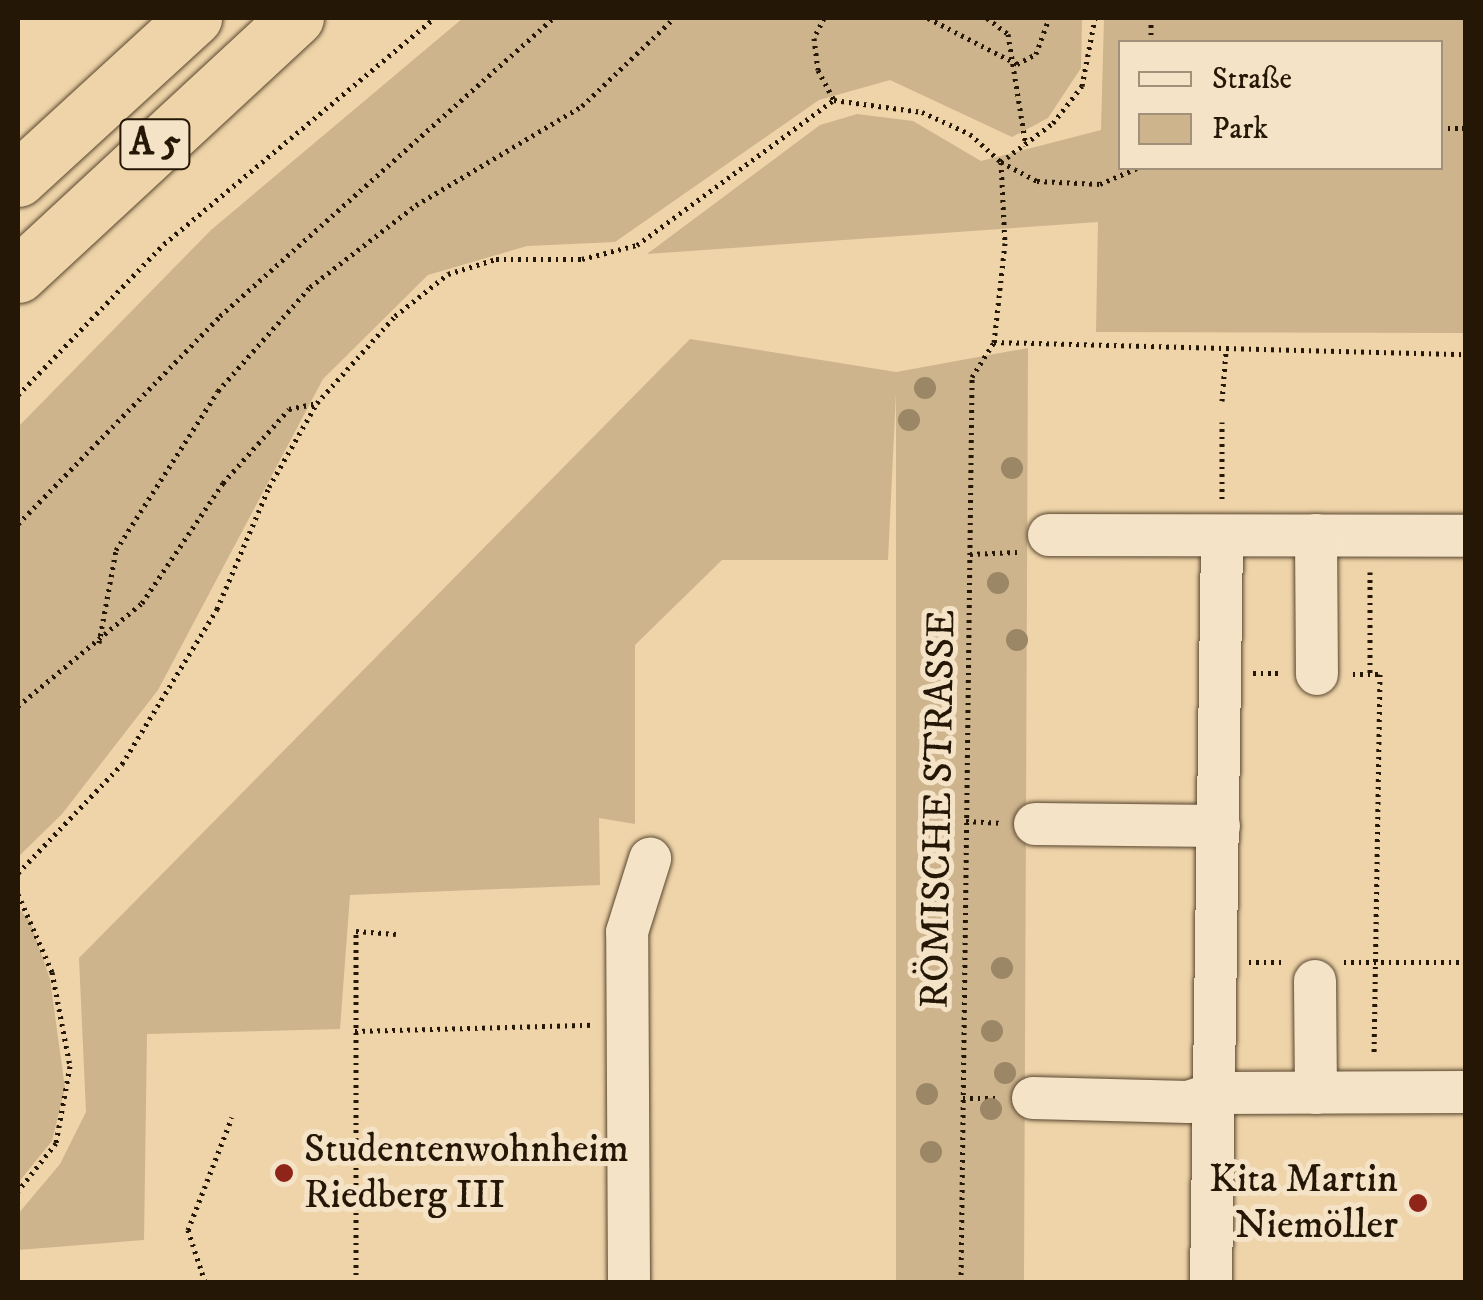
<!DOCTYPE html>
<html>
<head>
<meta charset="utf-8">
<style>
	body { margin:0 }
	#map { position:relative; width:1483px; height:1300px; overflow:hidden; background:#efd4a9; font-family:"IM FELL DW Pica",serif }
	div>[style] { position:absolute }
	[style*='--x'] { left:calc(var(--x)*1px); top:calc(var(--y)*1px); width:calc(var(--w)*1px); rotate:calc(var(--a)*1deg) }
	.green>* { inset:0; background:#cdb48d }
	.path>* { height:5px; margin-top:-2.5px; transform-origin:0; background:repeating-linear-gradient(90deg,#251706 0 2.5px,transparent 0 7.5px) }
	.roads { filter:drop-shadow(0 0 2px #58462f) drop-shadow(0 0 2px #58462f) }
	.minor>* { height:42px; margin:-21px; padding:0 21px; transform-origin:21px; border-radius:21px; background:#f5e3c7 }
	.highway>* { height:55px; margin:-27.5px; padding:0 27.5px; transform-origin:27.5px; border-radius:27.5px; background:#efd4a9 }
	.trees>* { width:22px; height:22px; margin:-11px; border-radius:50%; background:#9b8665 }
	.dots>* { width:28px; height:28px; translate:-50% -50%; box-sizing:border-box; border:5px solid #f5e3c7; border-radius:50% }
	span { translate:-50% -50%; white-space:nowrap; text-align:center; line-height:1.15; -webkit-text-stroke:10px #f5e3c7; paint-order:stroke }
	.shield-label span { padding:2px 8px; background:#f5e3c7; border:2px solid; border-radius:8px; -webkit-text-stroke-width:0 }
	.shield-label { font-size:38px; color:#251706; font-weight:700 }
	.street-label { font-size:40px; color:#251706 }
	.poi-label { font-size:40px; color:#251706 }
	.left { translate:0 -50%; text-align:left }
	.right { translate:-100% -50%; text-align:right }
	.frame { position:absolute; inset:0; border:20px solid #251706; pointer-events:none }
	.legend { position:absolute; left:1118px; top:40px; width:325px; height:130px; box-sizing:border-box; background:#f5e3c7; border:2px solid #a2917a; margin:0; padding:12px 18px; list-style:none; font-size:30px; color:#251706 }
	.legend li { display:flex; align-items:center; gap:20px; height:50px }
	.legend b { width:50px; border:2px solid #a2917a }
</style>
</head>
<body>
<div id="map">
	<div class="green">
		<i style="clip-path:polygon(463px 18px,1082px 18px,1081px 68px,1048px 118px,1012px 137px,890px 80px,819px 100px,615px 242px,527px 246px,428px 275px,323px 379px,158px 690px,62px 814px,18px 857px,18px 427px,211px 230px)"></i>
		<i style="clip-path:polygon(evenodd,1104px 18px,1465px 18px,1465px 333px,1096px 332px,1098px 222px,647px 254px,820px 125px,857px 114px,913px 121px,981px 161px,1101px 130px,1104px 18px,1440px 42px,1440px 168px,1120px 168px,1120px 42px,1440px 42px)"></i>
		<i style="clip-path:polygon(690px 339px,896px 372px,1028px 348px,1024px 1282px,896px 1282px,896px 393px,888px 560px,722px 560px,635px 645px,635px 824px,599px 818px,600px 885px,350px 895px,340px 1029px,147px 1034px,144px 1240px,18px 1250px,18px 1214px,60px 1164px,86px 1112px,79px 958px)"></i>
		<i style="clip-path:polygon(18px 908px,30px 921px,50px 979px,65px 1088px,52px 1141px,18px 1183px)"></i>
	</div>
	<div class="path">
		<i style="--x:824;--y:18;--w:22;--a:117"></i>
		<i style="--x:814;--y:38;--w:32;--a:83"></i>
		<i style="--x:818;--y:70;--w:34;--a:62"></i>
		<i style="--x:928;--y:18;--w:100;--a:27.3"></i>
		<i style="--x:1017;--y:64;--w:21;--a:-28"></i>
		<i style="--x:1036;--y:54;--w:38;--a:-70"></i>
		<i style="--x:987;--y:18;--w:26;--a:37"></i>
		<i style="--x:1008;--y:34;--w:113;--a:80.9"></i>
		<i style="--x:1151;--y:42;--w:24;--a:-90"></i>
		<i style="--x:1440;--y:128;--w:26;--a:0"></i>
		<i style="--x:1001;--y:162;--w:81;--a:87.2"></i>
		<i style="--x:1005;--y:243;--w:100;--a:96.3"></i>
		<i style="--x:994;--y:342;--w:472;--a:1.5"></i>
		<i style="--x:1001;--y:162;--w:41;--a:27.8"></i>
		<i style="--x:1037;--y:181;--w:63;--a:2.7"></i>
		<i style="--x:1100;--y:184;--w:40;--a:-23.4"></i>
		<i style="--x:18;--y:395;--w:210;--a:-46"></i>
		<i style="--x:164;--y:244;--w:352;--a:-39.9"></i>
		<i style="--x:1222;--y:401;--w:50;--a:-85.4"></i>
		<i style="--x:1222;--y:499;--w:77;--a:-90"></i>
		<i style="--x:18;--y:524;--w:290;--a:-45.8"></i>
		<i style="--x:220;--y:316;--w:447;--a:-41.8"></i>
		<i style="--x:970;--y:554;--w:47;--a:-2.4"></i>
		<i style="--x:1370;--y:572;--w:102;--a:90"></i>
		<i style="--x:99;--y:643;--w:95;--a:-79.6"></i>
		<i style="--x:116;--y:550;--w:189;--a:-57.3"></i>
		<i style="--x:218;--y:391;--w:139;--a:-48.5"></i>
		<i style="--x:310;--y:287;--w:134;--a:-37.7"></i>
		<i style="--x:416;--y:205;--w:193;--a:-30.8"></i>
		<i style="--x:582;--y:106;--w:127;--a:-43.7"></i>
		<i style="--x:1253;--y:673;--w:29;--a:0"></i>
		<i style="--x:1353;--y:674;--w:27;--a:0"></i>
		<i style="--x:1380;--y:674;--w:382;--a:90.9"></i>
		<i style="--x:18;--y:706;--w:161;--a:-39.7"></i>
		<i style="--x:142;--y:603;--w:145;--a:-56"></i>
		<i style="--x:223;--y:483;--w:99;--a:-48.3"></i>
		<i style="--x:289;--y:409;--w:29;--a:-12"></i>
		<i style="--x:966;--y:821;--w:37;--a:3"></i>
		<i style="--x:18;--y:873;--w:151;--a:-46.3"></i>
		<i style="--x:122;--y:764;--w:182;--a:-58.5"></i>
		<i style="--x:217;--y:609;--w:133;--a:-66.9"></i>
		<i style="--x:269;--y:487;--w:97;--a:-60.3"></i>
		<i style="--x:317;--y:403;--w:117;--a:-48.1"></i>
		<i style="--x:395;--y:316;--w:68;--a:-38.4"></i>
		<i style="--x:448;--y:274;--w:50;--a:-17.4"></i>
		<i style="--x:496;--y:259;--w:86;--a:0"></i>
		<i style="--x:582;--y:259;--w:57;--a:-14.3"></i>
		<i style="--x:637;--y:245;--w:245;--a:-36.4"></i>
		<i style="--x:834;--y:100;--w:89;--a:7.8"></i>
		<i style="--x:922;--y:112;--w:53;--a:24.6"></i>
		<i style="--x:970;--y:134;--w:42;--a:42.1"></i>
		<i style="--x:1001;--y:162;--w:65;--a:-36.9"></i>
		<i style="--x:1053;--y:123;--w:47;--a:-51.9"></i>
		<i style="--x:1082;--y:86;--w:69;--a:-79.2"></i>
		<i style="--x:18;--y:894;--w:85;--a:66.4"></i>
		<i style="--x:52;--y:972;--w:96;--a:79.2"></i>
		<i style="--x:70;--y:1066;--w:78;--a:100.3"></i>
		<i style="--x:56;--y:1143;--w:61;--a:128.4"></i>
		<i style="--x:1249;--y:962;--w:34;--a:0"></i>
		<i style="--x:1344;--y:962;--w:122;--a:0"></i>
		<i style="--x:355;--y:1031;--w:237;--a:-1.5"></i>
		<i style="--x:963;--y:1098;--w:37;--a:0"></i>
		<i style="--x:205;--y:1282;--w:55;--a:-108.1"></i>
		<i style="--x:188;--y:1230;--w:121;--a:-68.7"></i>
		<i style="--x:356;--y:1282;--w:351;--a:-90"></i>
		<i style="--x:356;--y:931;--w:40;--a:4.3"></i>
		<i style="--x:961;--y:1282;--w:905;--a:-89.3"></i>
		<i style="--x:972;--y:377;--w:41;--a:-57.8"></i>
	</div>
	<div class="roads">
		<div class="minor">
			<i style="--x:1049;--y:535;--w:417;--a:0.1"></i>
			<i style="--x:1316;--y:535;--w:139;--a:89.6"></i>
			<i style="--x:1035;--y:824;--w:184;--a:0.6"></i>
			<i style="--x:1315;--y:981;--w:112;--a:89.5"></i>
			<i style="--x:1033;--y:1098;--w:155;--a:1.5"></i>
			<i style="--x:1188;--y:1102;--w:28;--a:-18"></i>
			<i style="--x:1215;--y:1093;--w:251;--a:-0.2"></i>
			<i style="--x:629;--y:1282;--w:350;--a:-90.3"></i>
			<i style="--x:627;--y:932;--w:77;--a:-72.5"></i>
			<i style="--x:1211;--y:1282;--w:745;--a:-89.15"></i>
		</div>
		<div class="highway">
			<i style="--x:18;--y:179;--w:239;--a:-42.5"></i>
			<i style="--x:18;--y:275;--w:379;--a:-42.8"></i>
		</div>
	</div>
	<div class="trees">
		<i style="left:925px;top:388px"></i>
		<i style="left:909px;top:420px"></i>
		<i style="left:1012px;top:468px"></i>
		<i style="left:998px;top:583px"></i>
		<i style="left:1017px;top:640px"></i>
		<i style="left:1002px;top:968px"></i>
		<i style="left:992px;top:1031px"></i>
		<i style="left:1005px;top:1073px"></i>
		<i style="left:927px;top:1094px"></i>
		<i style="left:991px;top:1109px"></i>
		<i style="left:931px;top:1152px"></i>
	</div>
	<div class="dots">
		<i style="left:284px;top:1173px;background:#8f2418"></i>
		<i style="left:1418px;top:1203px;background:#8f2418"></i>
	</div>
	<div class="shield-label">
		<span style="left:155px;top:144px">A 5</span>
	</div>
	<div class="street-label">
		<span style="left:939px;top:809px;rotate:-89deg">RÖMISCHE STRASSE</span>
	</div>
	<div class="poi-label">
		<span class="left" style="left:304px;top:1173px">Studentenwohnheim<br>Riedberg III</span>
		<span class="right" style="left:1398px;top:1203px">Kita Martin<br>Niemöller</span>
	</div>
	<div class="frame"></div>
	<ul class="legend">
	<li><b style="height:12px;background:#f5e3c7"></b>Straße</li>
	<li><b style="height:28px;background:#cdb48d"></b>Park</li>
	</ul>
</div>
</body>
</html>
